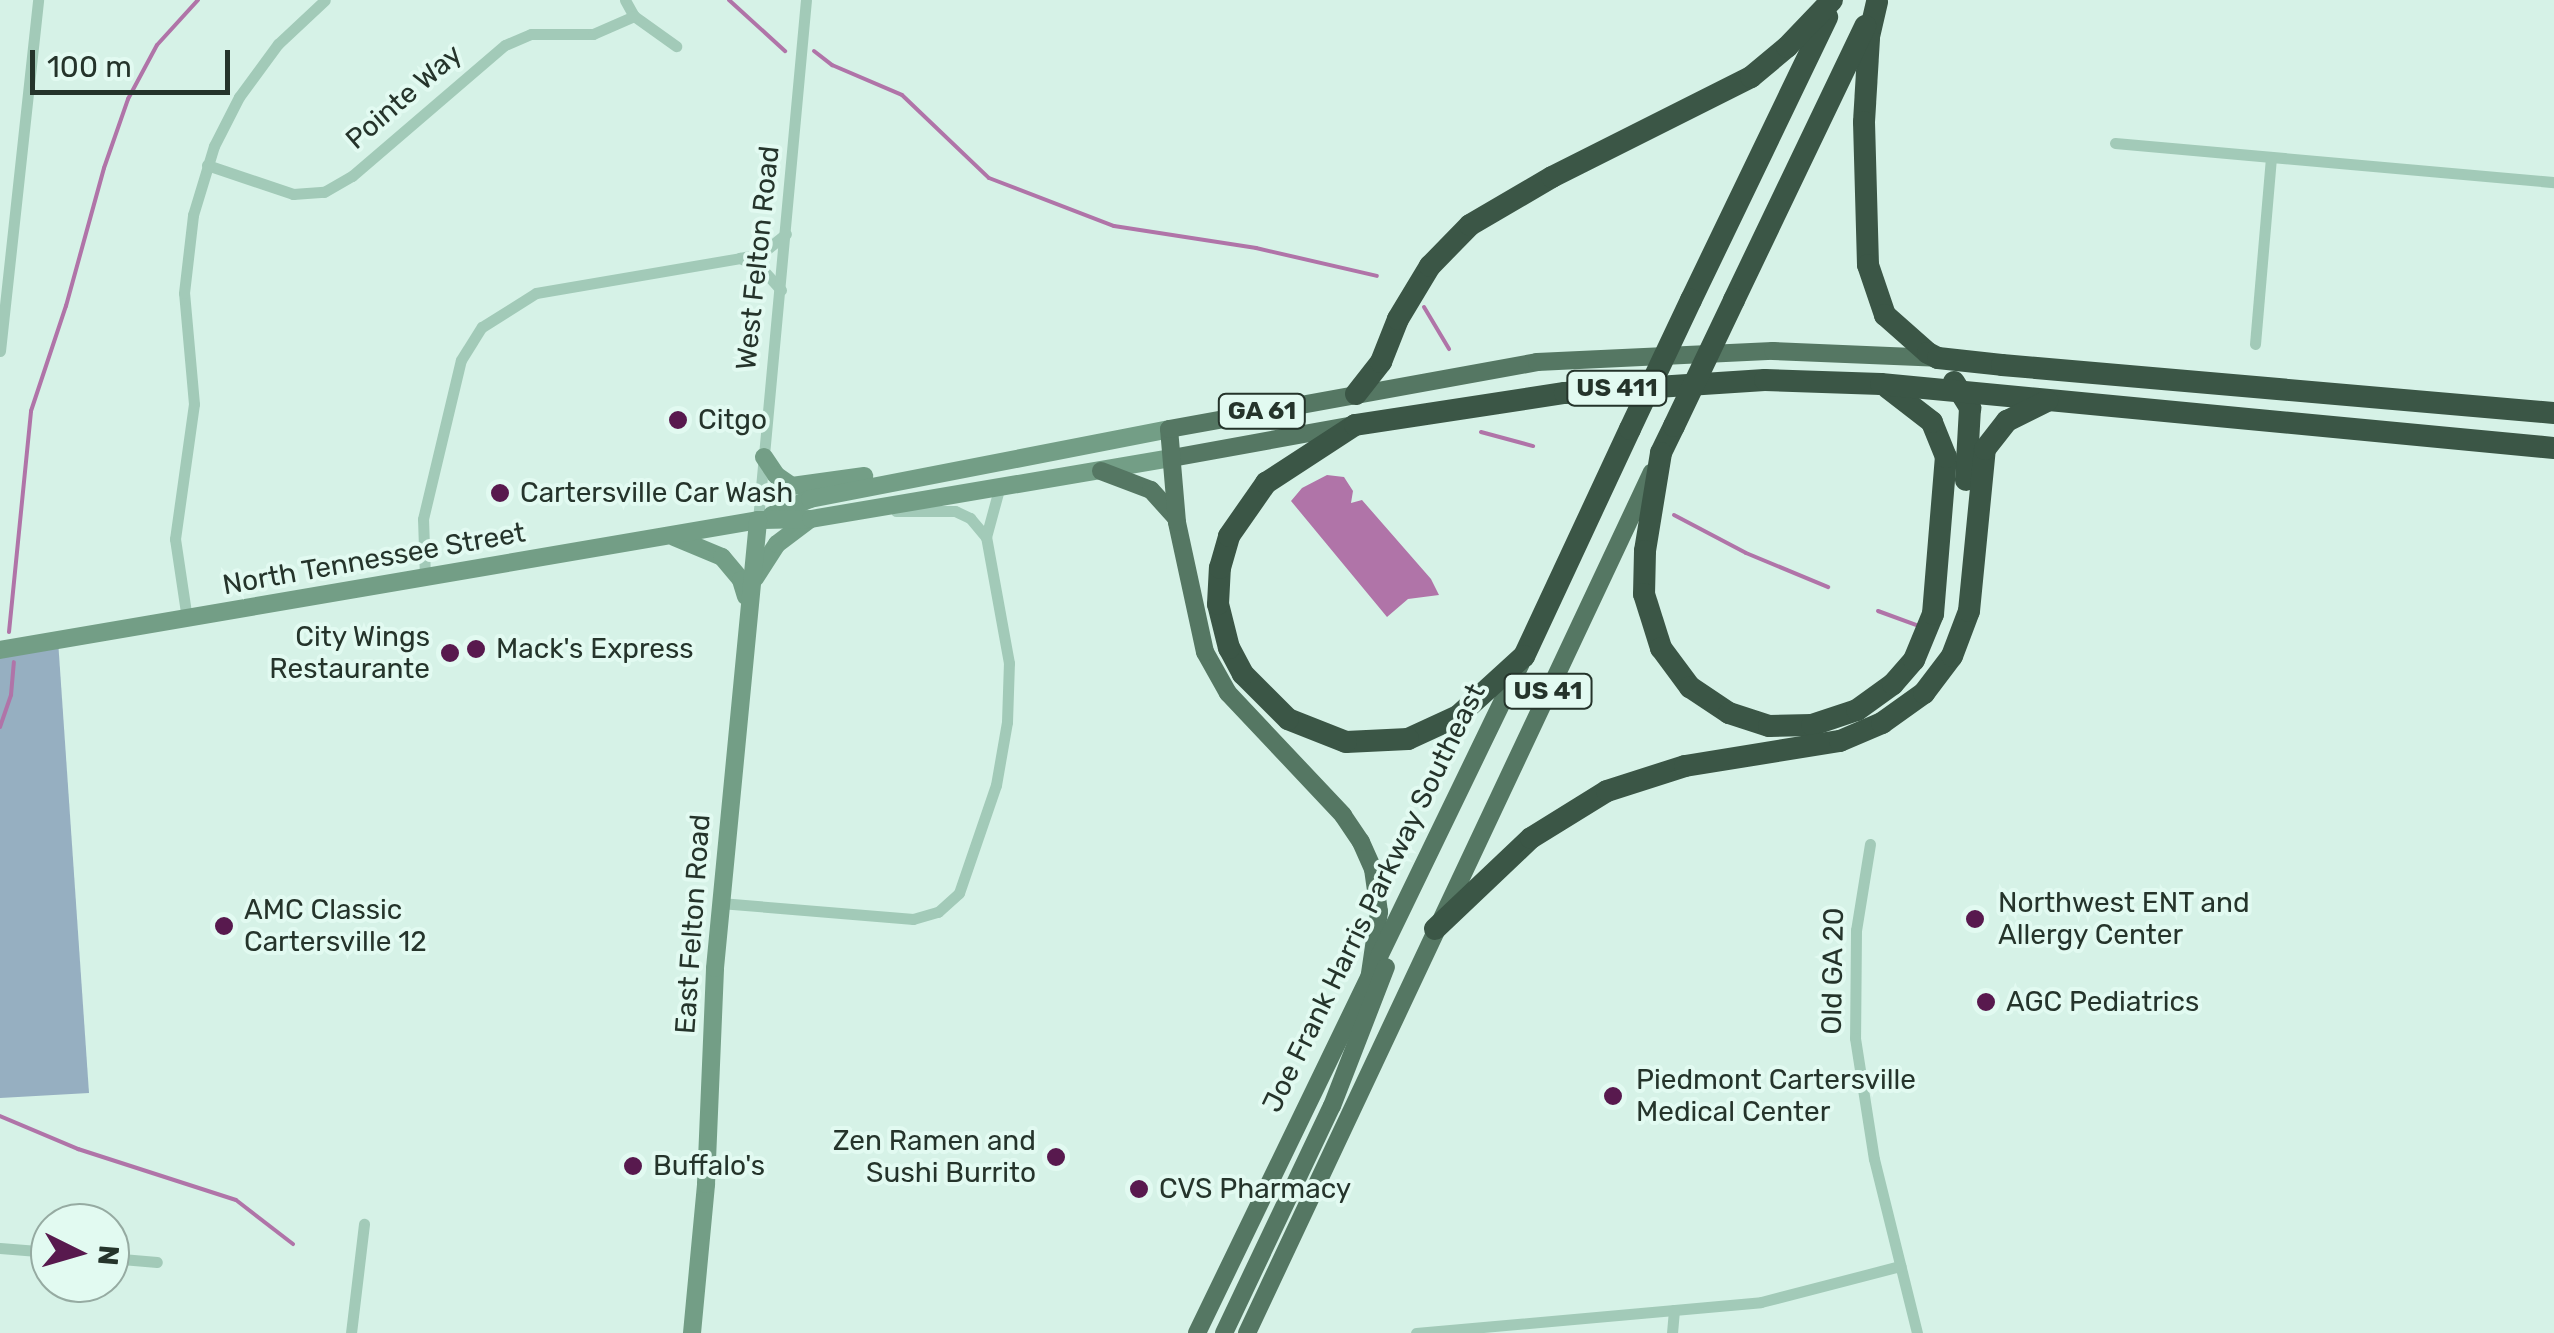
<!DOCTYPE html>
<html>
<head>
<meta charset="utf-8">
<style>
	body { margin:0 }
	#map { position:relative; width:2554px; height:1333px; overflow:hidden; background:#d6f2e7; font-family:Rubik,sans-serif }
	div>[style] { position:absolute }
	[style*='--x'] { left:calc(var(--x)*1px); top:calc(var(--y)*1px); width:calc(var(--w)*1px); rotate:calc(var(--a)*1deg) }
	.green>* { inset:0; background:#96afc1 }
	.water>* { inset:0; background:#b074a8 }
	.stream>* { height:4px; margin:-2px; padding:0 2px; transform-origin:2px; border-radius:2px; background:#b074a8 }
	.street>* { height:11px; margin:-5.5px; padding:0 5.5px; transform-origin:5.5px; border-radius:5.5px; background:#a2cab8 }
	.secondary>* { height:18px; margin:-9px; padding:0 9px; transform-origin:9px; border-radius:9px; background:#739e86 }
	.primary>* { height:18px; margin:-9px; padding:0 9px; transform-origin:9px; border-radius:9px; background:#557763 }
	.highway>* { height:22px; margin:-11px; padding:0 11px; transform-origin:11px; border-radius:11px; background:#3b5646 }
	.highway-bridge>* { height:22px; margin:-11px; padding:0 11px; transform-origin:11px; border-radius:11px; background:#3b5646 }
	.dots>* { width:28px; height:28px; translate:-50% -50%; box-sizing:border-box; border:5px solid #e2faf1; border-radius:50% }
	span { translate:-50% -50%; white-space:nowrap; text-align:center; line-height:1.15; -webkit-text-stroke:8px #e2faf1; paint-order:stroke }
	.shield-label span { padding:2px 8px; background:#e2faf1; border:2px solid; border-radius:8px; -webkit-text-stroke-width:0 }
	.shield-label { font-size:25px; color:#25342b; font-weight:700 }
	.street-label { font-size:28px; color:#25342b }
	.poi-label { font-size:28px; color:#25342b }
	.left { translate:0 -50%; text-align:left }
	.right { translate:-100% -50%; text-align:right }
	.north { position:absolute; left:30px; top:1203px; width:100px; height:100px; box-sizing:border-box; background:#e2faf1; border:2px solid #96aba2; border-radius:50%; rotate:95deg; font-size:28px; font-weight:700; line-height:40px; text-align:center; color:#25342b }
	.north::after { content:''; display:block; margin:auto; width:35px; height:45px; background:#58194e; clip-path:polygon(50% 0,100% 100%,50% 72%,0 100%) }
	.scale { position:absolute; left:30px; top:50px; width:200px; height:45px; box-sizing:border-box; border:5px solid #25342b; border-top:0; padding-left:12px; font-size:30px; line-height:35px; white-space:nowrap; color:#25342b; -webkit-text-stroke:8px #e2faf1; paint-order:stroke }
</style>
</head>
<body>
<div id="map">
	<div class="green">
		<i style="clip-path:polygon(58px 640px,89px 1093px,0 1098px,0 658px)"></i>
	</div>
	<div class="water">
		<i style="clip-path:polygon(1327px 475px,1344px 477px,1353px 491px,1351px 503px,1362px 500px,1431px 579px,1439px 595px,1408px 599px,1387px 617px,1291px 501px,1302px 488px)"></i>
	</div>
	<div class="stream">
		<i style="--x:729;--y:0;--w:76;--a:42.3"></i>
		<i style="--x:814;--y:51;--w:23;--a:38"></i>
		<i style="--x:832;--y:65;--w:76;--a:23.2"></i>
		<i style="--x:902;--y:95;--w:120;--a:43.7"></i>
		<i style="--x:989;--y:178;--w:134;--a:21"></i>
		<i style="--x:1114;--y:226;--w:144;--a:8.8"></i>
		<i style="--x:1256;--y:248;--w:124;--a:13"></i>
		<i style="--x:1424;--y:307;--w:49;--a:59.2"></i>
		<i style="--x:1481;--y:432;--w:54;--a:15.1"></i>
		<i style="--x:1674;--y:515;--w:81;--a:27.8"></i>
		<i style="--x:1746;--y:553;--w:89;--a:22.5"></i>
		<i style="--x:1878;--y:611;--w:44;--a:20.1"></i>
		<i style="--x:9;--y:632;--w:222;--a:-84.3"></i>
		<i style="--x:31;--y:411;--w:111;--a:-71.6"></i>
		<i style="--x:66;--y:306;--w:143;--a:-74.6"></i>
		<i style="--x:104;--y:168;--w:73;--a:-70.8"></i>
		<i style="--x:128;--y:99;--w:61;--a:-61.8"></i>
		<i style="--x:157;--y:45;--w:61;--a:-47.7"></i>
		<i style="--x:0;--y:727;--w:34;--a:-71"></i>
		<i style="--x:11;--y:695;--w:33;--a:-85"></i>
		<i style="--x:0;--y:1116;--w:85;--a:22.9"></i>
		<i style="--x:78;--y:1149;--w:166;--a:17.9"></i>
		<i style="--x:236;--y:1200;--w:72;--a:37.7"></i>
	</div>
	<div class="street">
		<i style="--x:625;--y:0;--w:18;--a:61"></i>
		<i style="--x:634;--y:16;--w:52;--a:35.5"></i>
		<i style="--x:2115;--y:143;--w:441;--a:5.1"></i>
		<i style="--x:207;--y:165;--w:91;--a:18.6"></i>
		<i style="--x:293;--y:194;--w:31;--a:-4"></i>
		<i style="--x:324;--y:192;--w:32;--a:-30"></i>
		<i style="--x:352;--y:176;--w:201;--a:-40.6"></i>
		<i style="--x:505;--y:45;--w:28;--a:-23"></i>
		<i style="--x:531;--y:34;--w:62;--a:0"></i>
		<i style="--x:593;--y:34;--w:45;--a:-23.7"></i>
		<i style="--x:781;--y:290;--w:27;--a:-132"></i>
		<i style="--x:763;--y:270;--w:26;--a:-152"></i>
		<i style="--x:740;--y:258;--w:21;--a:-11"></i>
		<i style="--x:761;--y:254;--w:32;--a:-39"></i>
		<i style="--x:2255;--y:344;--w:187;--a:-85.1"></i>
		<i style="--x:0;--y:351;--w:353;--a:-83.8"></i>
		<i style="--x:896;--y:511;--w:59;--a:0"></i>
		<i style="--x:955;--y:511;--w:17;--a:25"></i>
		<i style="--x:970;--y:518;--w:25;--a:50"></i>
		<i style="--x:758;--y:520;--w:522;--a:-84.73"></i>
		<i style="--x:425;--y:578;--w:59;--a:-91.9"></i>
		<i style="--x:423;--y:519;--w:163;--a:-76.6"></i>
		<i style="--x:461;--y:360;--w:39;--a:-58"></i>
		<i style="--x:482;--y:327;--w:64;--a:-32.2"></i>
		<i style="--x:536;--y:293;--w:207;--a:-9.7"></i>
		<i style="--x:187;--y:619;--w:81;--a:-98.5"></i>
		<i style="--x:175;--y:539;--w:136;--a:-82"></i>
		<i style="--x:194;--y:404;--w:111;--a:-95.1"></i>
		<i style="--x:184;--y:293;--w:79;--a:-83.4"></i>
		<i style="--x:193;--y:215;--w:72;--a:-73.1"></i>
		<i style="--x:214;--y:146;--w:55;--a:-63"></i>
		<i style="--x:239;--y:97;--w:66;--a:-53.7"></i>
		<i style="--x:278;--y:44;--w:64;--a:-43.1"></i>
		<i style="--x:1870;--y:844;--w:87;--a:99.2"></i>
		<i style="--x:1856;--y:930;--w:108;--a:90.5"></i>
		<i style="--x:1855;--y:1038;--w:122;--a:81.1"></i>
		<i style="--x:1874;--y:1159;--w:179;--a:76.1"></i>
		<i style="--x:720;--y:903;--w:194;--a:4.7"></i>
		<i style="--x:913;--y:919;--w:26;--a:-16"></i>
		<i style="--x:938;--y:912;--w:28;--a:-42"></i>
		<i style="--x:959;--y:893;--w:114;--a:-71.1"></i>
		<i style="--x:996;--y:785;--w:64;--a:-80.1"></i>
		<i style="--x:1007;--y:722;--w:59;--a:-88.1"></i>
		<i style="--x:1009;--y:663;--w:128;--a:-100.3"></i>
		<i style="--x:986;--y:537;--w:50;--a:-74.8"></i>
		<i style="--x:0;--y:1248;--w:50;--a:4.6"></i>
		<i style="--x:110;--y:1258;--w:47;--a:4.9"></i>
		<i style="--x:351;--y:1333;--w:110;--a:-83.2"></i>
		<i style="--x:1416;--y:1333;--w:346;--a:-5.1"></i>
		<i style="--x:1761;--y:1302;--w:144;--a:-14.5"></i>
		<i style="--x:1672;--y:1333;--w:23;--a:-85"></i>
	</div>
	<div class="secondary">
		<i style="--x:764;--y:457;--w:22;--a:56"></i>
		<i style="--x:776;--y:475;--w:19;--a:35"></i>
		<i style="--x:792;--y:486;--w:73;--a:-7.9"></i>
		<i style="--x:772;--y:515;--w:41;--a:-22.8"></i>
		<i style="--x:810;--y:499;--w:366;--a:-11"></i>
		<i style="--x:674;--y:537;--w:52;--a:22.6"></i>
		<i style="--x:722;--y:557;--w:30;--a:50"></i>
		<i style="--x:741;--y:580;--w:17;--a:73"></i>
		<i style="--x:755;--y:578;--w:40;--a:-57.1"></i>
		<i style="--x:777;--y:544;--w:39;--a:-37"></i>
		<i style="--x:0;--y:650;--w:769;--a:-9.73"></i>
		<i style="--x:758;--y:520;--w:53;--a:-1.1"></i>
		<i style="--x:811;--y:519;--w:366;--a:-9.6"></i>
		<i style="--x:692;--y:1333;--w:150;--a:-84.6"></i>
		<i style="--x:706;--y:1184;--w:216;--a:-87.6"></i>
		<i style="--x:715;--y:968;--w:450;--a:-84.5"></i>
	</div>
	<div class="primary">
		<i style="--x:1172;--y:458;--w:179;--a:-10.3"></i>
		<i style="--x:1101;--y:471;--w:53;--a:20.8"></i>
		<i style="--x:1151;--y:490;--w:36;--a:48"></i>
		<i style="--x:1369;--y:980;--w:69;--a:-81.6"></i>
		<i style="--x:1379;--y:912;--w:43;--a:-97.9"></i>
		<i style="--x:1373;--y:869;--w:30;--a:-114"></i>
		<i style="--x:1361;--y:842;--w:32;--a:-124"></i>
		<i style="--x:1343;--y:815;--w:168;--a:-133.3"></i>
		<i style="--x:1228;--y:693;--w:47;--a:-119.3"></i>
		<i style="--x:1205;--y:652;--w:133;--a:-102.2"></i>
		<i style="--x:1177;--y:522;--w:93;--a:-94.9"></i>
		<i style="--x:1169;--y:429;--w:374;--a:-10.3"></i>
		<i style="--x:1537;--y:362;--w:236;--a:-2.7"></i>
		<i style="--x:1773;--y:351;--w:164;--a:2.4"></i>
		<i style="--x:1197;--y:1333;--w:744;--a:-64.19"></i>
		<i style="--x:1224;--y:1333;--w:251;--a:-64.6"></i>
		<i style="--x:1332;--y:1106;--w:149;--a:-68.8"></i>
		<i style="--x:1247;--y:1333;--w:951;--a:-64.81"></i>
	</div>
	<div class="highway">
		<i style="--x:1877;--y:2;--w:37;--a:103"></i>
		<i style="--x:1869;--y:38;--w:84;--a:93.4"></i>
		<i style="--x:1864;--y:122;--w:143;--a:88.4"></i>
		<i style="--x:1868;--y:265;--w:53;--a:71.2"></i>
		<i style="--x:1885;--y:315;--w:57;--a:41.5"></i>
		<i style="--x:1928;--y:353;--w:11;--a:27"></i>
		<i style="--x:1938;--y:358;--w:64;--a:6.2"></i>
		<i style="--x:2002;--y:365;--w:554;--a:4.97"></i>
		<i style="--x:1691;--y:300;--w:314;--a:-64.3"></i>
		<i style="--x:1734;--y:300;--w:304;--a:-64.4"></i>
		<i style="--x:1954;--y:382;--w:31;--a:58"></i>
		<i style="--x:1970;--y:408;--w:72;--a:93.2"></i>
		<i style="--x:1356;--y:394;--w:41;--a:-52"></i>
		<i style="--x:1381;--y:362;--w:46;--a:-68.4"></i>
		<i style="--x:1398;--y:319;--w:62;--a:-58.9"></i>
		<i style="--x:1430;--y:266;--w:57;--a:-45.7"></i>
		<i style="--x:1470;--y:225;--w:95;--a:-30.3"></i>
		<i style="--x:1552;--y:177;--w:223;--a:-26.7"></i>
		<i style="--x:1751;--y:77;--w:47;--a:-39.8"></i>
		<i style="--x:1787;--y:47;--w:65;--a:-46.2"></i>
		<i style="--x:1674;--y:426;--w:30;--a:116"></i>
		<i style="--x:1661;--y:453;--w:99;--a:99.3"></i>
		<i style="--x:1645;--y:551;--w:43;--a:91.3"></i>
		<i style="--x:1644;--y:594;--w:57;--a:72.5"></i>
		<i style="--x:1661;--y:648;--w:49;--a:53.4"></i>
		<i style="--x:1690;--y:687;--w:47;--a:33.7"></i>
		<i style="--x:1729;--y:713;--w:42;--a:18"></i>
		<i style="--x:1769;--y:726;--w:43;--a:-1.3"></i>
		<i style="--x:1812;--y:725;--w:47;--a:-18.4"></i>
		<i style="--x:1857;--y:710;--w:44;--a:-35.8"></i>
		<i style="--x:1893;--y:684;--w:32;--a:-49"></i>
		<i style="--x:1914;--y:660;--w:50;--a:-67.6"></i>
		<i style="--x:1933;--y:614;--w:158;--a:-85.3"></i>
		<i style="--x:1946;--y:457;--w:38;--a:-112"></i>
		<i style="--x:1932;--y:422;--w:56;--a:-142.3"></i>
		<i style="--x:1630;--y:429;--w:251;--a:115"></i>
		<i style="--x:1524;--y:656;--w:89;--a:137.7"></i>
		<i style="--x:1458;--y:716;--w:55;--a:155.3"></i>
		<i style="--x:1408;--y:739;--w:62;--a:177.2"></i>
		<i style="--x:1346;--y:742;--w:62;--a:-158.4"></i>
		<i style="--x:1288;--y:719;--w:64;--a:-135"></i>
		<i style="--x:1243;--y:674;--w:30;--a:-118"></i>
		<i style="--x:1229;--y:648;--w:45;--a:-104"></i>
		<i style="--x:1218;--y:604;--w:36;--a:-87"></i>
		<i style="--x:1220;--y:568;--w:33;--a:-74"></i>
		<i style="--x:1229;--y:536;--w:65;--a:-55.1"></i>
		<i style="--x:1266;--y:483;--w:106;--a:-33.1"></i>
		<i style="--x:1355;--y:425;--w:212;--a:-8.7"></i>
		<i style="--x:1565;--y:393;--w:200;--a:-3.7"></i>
		<i style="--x:1765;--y:380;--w:116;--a:2"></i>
		<i style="--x:1881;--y:384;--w:676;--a:5.43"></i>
		<i style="--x:1435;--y:929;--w:132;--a:-43.5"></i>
		<i style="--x:1531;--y:838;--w:89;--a:-31.7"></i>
		<i style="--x:1607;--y:791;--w:82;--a:-17.8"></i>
		<i style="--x:1685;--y:766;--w:157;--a:-9.2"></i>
		<i style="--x:1840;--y:741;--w:46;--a:-23.2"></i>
		<i style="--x:1882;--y:723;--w:52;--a:-35.5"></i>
		<i style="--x:1924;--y:693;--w:46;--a:-52.9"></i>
		<i style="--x:1952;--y:656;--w:48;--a:-69.3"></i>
		<i style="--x:1969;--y:611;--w:163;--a:-84.4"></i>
		<i style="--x:1985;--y:449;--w:36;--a:-52"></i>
		<i style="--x:2007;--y:421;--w:45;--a:-26.6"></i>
	</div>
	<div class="highway-bridge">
		<i style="--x:1674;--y:426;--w:140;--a:-64.5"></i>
		<i style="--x:1630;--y:429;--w:143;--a:-64.7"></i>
	</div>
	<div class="dots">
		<i style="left:678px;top:420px;background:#58194e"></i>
		<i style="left:500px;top:493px;background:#58194e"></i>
		<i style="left:476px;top:649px;background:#58194e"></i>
		<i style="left:450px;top:653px;background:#58194e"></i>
		<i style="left:1975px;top:919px;background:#58194e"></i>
		<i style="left:224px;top:926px;background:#58194e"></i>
		<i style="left:1986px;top:1002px;background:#58194e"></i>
		<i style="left:1613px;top:1096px;background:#58194e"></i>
		<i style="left:1056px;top:1157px;background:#58194e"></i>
		<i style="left:633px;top:1166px;background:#58194e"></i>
		<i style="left:1139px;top:1189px;background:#58194e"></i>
	</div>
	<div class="shield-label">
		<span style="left:1617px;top:388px">US 411</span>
		<span style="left:1262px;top:411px">GA 61</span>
		<span style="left:1548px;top:691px">US 41</span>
	</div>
	<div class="street-label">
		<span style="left:404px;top:97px;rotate:-41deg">Pointe Way</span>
		<span style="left:758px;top:258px;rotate:-84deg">West Felton Road</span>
		<span style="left:374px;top:559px;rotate:-10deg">North Tennessee Street</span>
		<span style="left:1374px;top:898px;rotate:-64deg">Joe Frank Harris Parkway Southeast</span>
		<span style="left:693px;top:924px;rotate:-86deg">East Felton Road</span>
		<span style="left:1833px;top:971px;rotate:-89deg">Old GA 20</span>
	</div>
	<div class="poi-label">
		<span class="left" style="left:698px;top:420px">Citgo</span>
		<span class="left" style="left:520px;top:493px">Cartersville Car Wash</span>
		<span class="right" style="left:430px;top:653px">City Wings<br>Restaurante</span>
		<span class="left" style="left:496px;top:649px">Mack's Express</span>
		<span class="left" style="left:1998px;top:919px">Northwest ENT and<br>Allergy Center</span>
		<span class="left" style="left:244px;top:926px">AMC Classic<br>Cartersville 12</span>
		<span class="left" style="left:2006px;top:1002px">AGC Pediatrics</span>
		<span class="left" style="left:1636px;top:1096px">Piedmont Cartersville<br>Medical Center</span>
		<span class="right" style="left:1036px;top:1157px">Zen Ramen and<br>Sushi Burrito</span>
		<span class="left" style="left:653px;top:1166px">Buffalo's</span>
		<span class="left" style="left:1159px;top:1189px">CVS Pharmacy</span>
	</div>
	<div class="north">N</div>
	<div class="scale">100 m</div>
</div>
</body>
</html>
